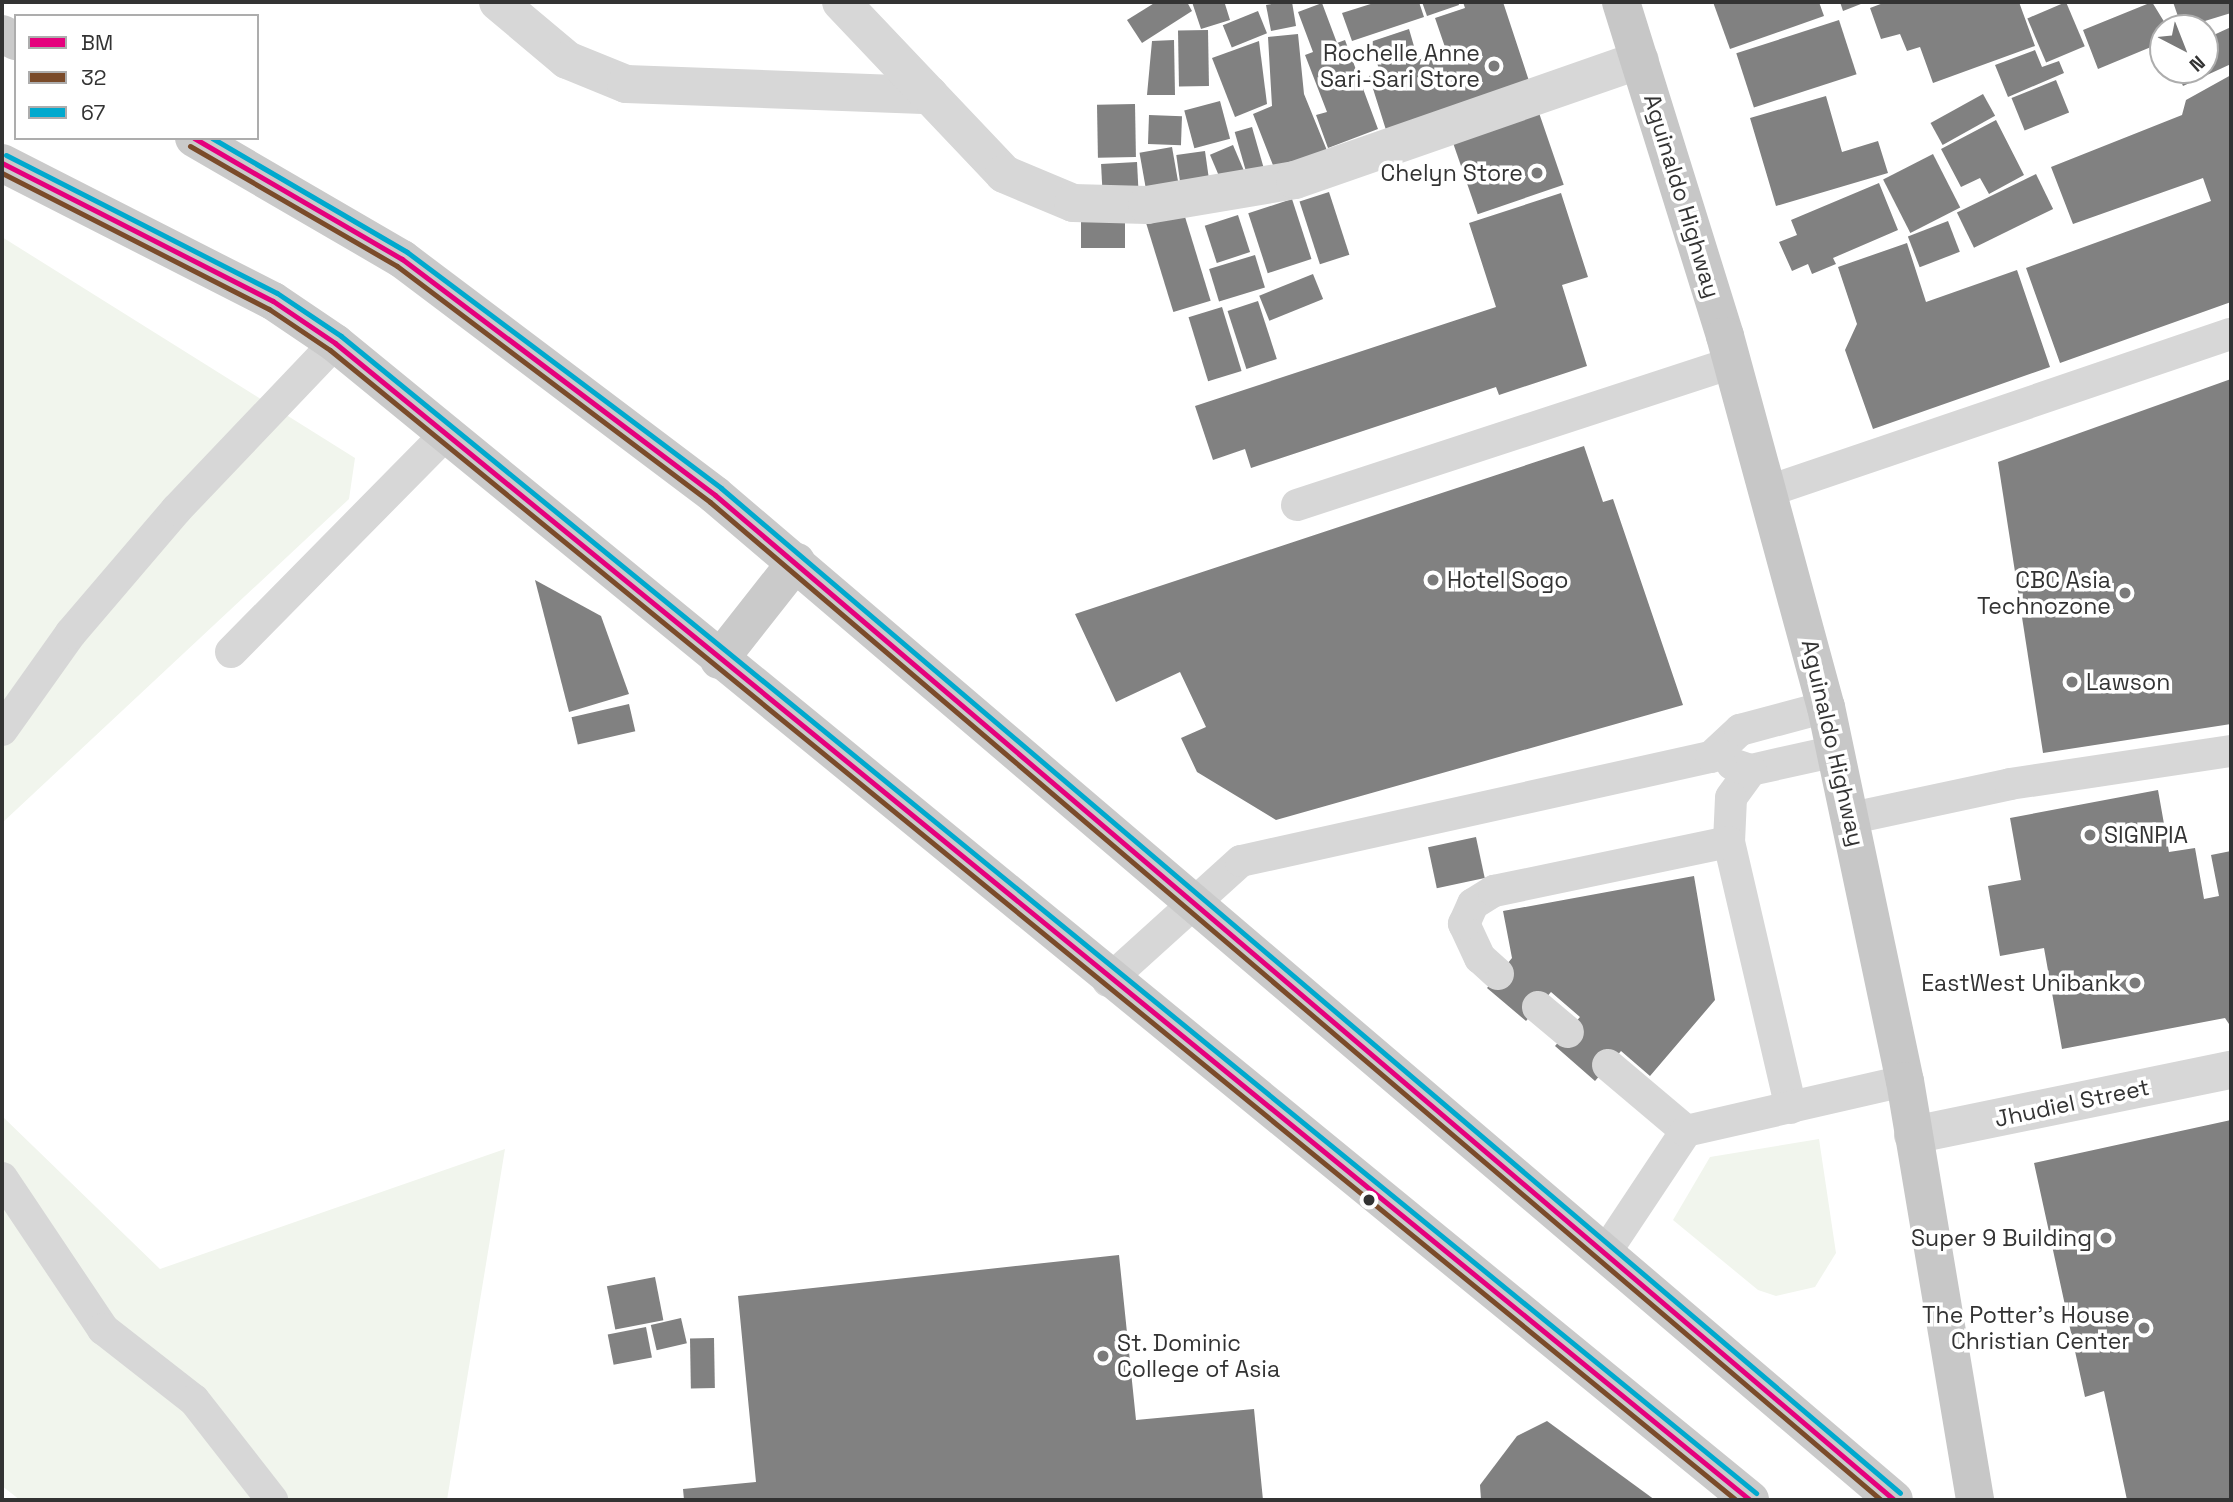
<!DOCTYPE html>
<html>
<head>
<meta charset="utf-8">
<style>
	body { margin:0 }
	#map { position:relative; width:2233px; height:1502px; overflow:hidden; background:#fff; font-family:"Space Grotesk",sans-serif }
	div>[style] { position:absolute }
	[style*='--x'] { left:calc(var(--x)*1px); top:calc(var(--y)*1px); width:calc(var(--w)*1px); rotate:calc(var(--a)*1deg) }
	.green>* { inset:0; background:#f1f5ed }
	.building>* { inset:0; background:#818181; transform-origin:0 0 }
	.service>* { height:32px; margin:-16px; padding:0 16px; transform-origin:16px; border-radius:16px; background:#d7d7d7 }
	.minor>* { height:38px; margin:-19px; padding:0 19px; transform-origin:19px; border-radius:19px; background:#d7d7d7 }
	.primary>* { height:38px; margin:-19px; padding:0 19px; transform-origin:19px; border-radius:19px; background:#cacaca }
	.trunk>* { height:38px; margin:-19px; padding:0 19px; transform-origin:19px; border-radius:19px; background:#c7c7c7 }
	.bus-1>* { height:5px; margin:-2.5px; padding:0 2.5px; transform-origin:2.5px; border-radius:2.5px; background:#e5007d }
	.bus-2>* { height:5px; margin:-2.5px; padding:0 2.5px; transform-origin:2.5px; border-radius:2.5px; background:#7a4b2a }
	.bus-3>* { height:5px; margin:-2.5px; padding:0 2.5px; transform-origin:2.5px; border-radius:2.5px; background:#00a9ce }
	.dots>* { width:19px; height:19px; translate:-50% -50%; box-sizing:border-box; border:4px solid #fff; border-radius:50% }
	span { translate:-50% -50%; white-space:nowrap; text-align:center; line-height:1.15; -webkit-text-stroke:7px #fff; paint-order:stroke }
	.poi-label { font-size:23px; color:#333 }
	.right { translate:-100% -50%; text-align:right }
	.left { translate:0 -50%; text-align:left }
	.street-label { font-size:23px; color:#333 }
	.frame { position:absolute; inset:0; border:4px solid #333; pointer-events:none }
	.legend { position:absolute; left:14px; top:14px; width:245px; height:126px; box-sizing:border-box; background:#fff; border:2px solid #adadad; margin:0; padding:9px 12px; list-style:none; font-size:21px; color:#333 }
	.legend li { display:flex; align-items:center; gap:14px; height:35px }
	.legend b { width:35px; border:2px solid #adadad }
	.north { position:absolute; left:2149px; top:14px; width:70px; height:70px; box-sizing:border-box; background:#fff; border:2px solid #adadad; border-radius:50%; rotate:138deg; font-size:19px; font-weight:700; line-height:28px; text-align:center; color:#333 }
	.north::after { content:''; display:block; margin:auto; width:24px; height:32px; background:#7a7a7a; clip-path:polygon(50% 0,100% 100%,50% 72%,0 100%) }
</style>
</head>
<body>
<div id="map">
	<div class="green">
		<i style="clip-path:polygon(2px 237px,355px 458px,349px 499px,2px 823px)"></i>
		<i style="clip-path:polygon(2px 1116px,160px 1269px,505px 1149px,447px 1500px,20px 1500px,2px 1486px)"></i>
		<i style="clip-path:polygon(1819px 1139px,1836px 1253px,1815px 1287px,1776px 1296px,1758px 1290px,1673px 1220px,1710px 1157px)"></i>
	</div>
	<div class="building">
		<i style="clip-path:polygon(1156px 2px,1187px 2px,1192px 11px,1142px 43px,1127px 20px)"></i>
		<i style="clip-path:polygon(1192px 2px,1232px 2px,1225px 4px,1230px 20px,1201px 29px)"></i>
		<i style="clip-path:polygon(1284px 2px,1292px 2px,1296px 26px,1271px 31px,1266px 5px)"></i>
		<i style="clip-path:polygon(1377px 2px,1419px 2px,1424px 17px,1352px 41px,1342px 13px)"></i>
		<i style="clip-path:polygon(1422px 2px,1458px 2px,1459px 5px,1427px 16px)"></i>
		<i style="clip-path:polygon(1463px 2px,1503px 2px,1530px 84px,1386px 130px,1369px 76px,1380px 72px,1370px 42px,1409px 29px,1418px 60px,1446px 50px,1435px 18px,1465px 8px)"></i>
		<i style="clip-path:polygon(1713px 2px,1819px 2px,1824px 16px,1730px 49px)"></i>
		<i style="clip-path:polygon(1840px 2px,1866px 2px,1843px 11px)"></i>
		<i style="clip-path:polygon(1886px 2px,2019px 2px,2035px 46px,1933px 83px,1920px 47px,1907px 51px,1900px 34px,1881px 39px,1870px 8px)"></i>
		<i style="left:2066px;top:2px;width:48px;height:42px;rotate:67deg"></i>
		<i style="clip-path:polygon(2152px 2px,2168px 28px,2163px 28px,2163px 42px,2098px 69px,2083px 30px)"></i>
		<i style="clip-path:polygon(2173px 2px,2231px 2px,2231px 13px,2182px 28px)"></i>
		<i style="clip-path:polygon(1322px 3px,1337px 43px,1345px 40px,1378px 129px,1328px 148px,1316px 115px,1327px 112px,1305px 55px,1313px 52px,1298px 12px)"></i>
		<i style="left:1258px;top:11px;width:24px;height:38px;rotate:68deg"></i>
		<i style="left:1839px;top:20px;width:57px;height:108px;rotate:72deg"></i>
		<i style="clip-path:polygon(2231px 27px,2231px 64px,2183px 86px,2176px 70px,2205px 70px,2205px 39px)"></i>
		<i style="left:1208px;top:30px;width:56px;height:30px;rotate:89deg"></i>
		<i style="clip-path:polygon(1298px 34px,1304px 94px,1328px 153px,1276px 173px,1253px 114px,1272px 106px,1268px 37px)"></i>
		<i style="clip-path:polygon(1174px 40px,1175px 95px,1147px 95px,1152px 41px)"></i>
		<i style="clip-path:polygon(1259px 41px,1267px 104px,1235px 117px,1212px 58px)"></i>
		<i style="clip-path:polygon(2035px 50px,2042px 67px,2059px 61px,2064px 73px,2008px 97px,1995px 65px)"></i>
		<i style="clip-path:polygon(2231px 75px,2231px 302px,2060px 363px,2026px 268px,2211px 201px,2203px 178px,2073px 224px,2051px 167px,2182px 115px,2186px 100px)"></i>
		<i style="left:2056px;top:80px;width:35px;height:48px;rotate:68deg"></i>
		<i style="left:1983px;top:94px;width:25px;height:60px;rotate:61deg"></i>
		<i style="clip-path:polygon(1826px 96px,1842px 152px,1878px 141px,1888px 173px,1776px 206px,1750px 118px)"></i>
		<i style="left:1220px;top:101px;width:39px;height:37px;rotate:75deg"></i>
		<i style="left:1135px;top:104px;width:53px;height:38px;rotate:89deg"></i>
		<i style="left:1538px;top:110px;width:79px;height:91px;rotate:71deg"></i>
		<i style="left:1149px;top:115px;width:33px;height:29px;rotate:2deg"></i>
		<i style="clip-path:polygon(1996px 120px,2024px 175px,1989px 194px,1980px 178px,1961px 187px,1941px 149px)"></i>
		<i style="left:1252px;top:127px;width:53px;height:18px;rotate:74deg"></i>
		<i style="left:1233px;top:145px;width:30px;height:25px;rotate:67deg"></i>
		<i style="left:1172px;top:147px;width:40px;height:33px;rotate:80deg"></i>
		<i style="left:1205px;top:151px;width:30px;height:29px;rotate:82deg"></i>
		<i style="left:1933px;top:154px;width:60px;height:56px;rotate:63deg"></i>
		<i style="left:1137px;top:162px;width:36px;height:36px;rotate:87deg"></i>
		<i style="left:2036px;top:174px;width:39px;height:88px;rotate:64deg"></i>
		<i style="clip-path:polygon(1879px 183px,1898px 230px,1833px 258px,1836px 264px,1812px 274px,1808px 264px,1792px 271px,1779px 242px,1797px 235px,1791px 220px)"></i>
		<i style="left:1329px;top:192px;width:66px;height:31px;rotate:72deg"></i>
		<i style="clip-path:polygon(1561px 193px,1588px 277px,1562px 285px,1587px 366px,1499px 395px,1496px 387px,1251px 468px,1245px 449px,1213px 460px,1195px 406px,1496px 307px,1469px 223px)"></i>
		<i style="left:1292px;top:199px;width:63px;height:46px;rotate:72deg"></i>
		<i style="left:1182px;top:207px;width:98px;height:39px;rotate:73deg"></i>
		<i style="left:1081px;top:210px;width:44px;height:38px"></i>
		<i style="left:1238px;top:215px;width:39px;height:35px;rotate:72deg"></i>
		<i style="left:1948px;top:221px;width:33px;height:43px;rotate:69deg"></i>
		<i style="clip-path:polygon(1907px 243px,1926px 302px,2017px 270px,2050px 367px,1873px 429px,1845px 350px,1857px 324px,1838px 267px)"></i>
		<i style="left:1255px;top:255px;width:34px;height:48px;rotate:73deg"></i>
		<i style="left:1313px;top:274px;width:27px;height:58px;rotate:68deg"></i>
		<i style="left:1258px;top:301px;width:61px;height:32px;rotate:72deg"></i>
		<i style="left:1222px;top:307px;width:67px;height:35px;rotate:73deg"></i>
		<i style="clip-path:polygon(2231px 379px,2231px 724px,2043px 753px,1998px 462px)"></i>
		<i style="clip-path:polygon(1584px 446px,1603px 502px,1613px 499px,1683px 705px,1276px 820px,1197px 772px,1181px 738px,1206px 727px,1180px 672px,1116px 702px,1075px 614px)"></i>
		<i style="clip-path:polygon(535px 580px,601px 616px,629px 694px,569px 712px)"></i>
		<i style="left:629px;top:704px;width:28px;height:59px;rotate:77deg"></i>
		<i style="clip-path:polygon(2158px 790px,2169px 852px,2195px 848px,2204px 899px,2219px 896px,2211px 855px,2231px 851px,2231px 1027px,2225px 1018px,2062px 1049px,2044px 948px,2000px 956px,1988px 886px,2021px 880px,2010px 818px)"></i>
		<i style="left:1476px;top:837px;width:42px;height:49px;rotate:78deg"></i>
		<i style="clip-path:polygon(1694px 876px,1715px 1000px,1650px 1076px,1621px 1051px,1595px 1081px,1555px 1046px,1580px 1017px,1551px 992px,1526px 1021px,1487px 988px,1512px 958px,1503px 911px)"></i>
		<i style="clip-path:polygon(2231px 1120px,2231px 1500px,2127px 1500px,2104px 1391px,2085px 1397px,2034px 1163px)"></i>
		<i style="clip-path:polygon(1119px 1255px,1136px 1420px,1254px 1409px,1263px 1500px,684px 1500px,683px 1489px,756px 1482px,738px 1296px)"></i>
		<i style="left:655px;top:1277px;width:44px;height:49px;rotate:79deg"></i>
		<i style="left:681px;top:1318px;width:26px;height:31px;rotate:77deg"></i>
		<i style="left:646px;top:1327px;width:31px;height:39px;rotate:79deg"></i>
		<i style="left:714px;top:1338px;width:50px;height:24px;rotate:89deg"></i>
		<i style="clip-path:polygon(1547px 1421px,1655px 1500px,1481px 1500px,1480px 1485px,1517px 1436px)"></i>
	</div>
	<div class="service">
		<i style="--x:1769;--y:491;--w:488;--a:-18.8"></i>
		<i style="--x:1297;--y:505;--w:458;--a:-18.1"></i>
		<i style="--x:231;--y:652;--w:309;--a:-45.4"></i>
		<i style="--x:2;--y:730;--w:119;--a:-54.6"></i>
		<i style="--x:71;--y:633;--w:162;--a:-49.5"></i>
		<i style="--x:176;--y:510;--w:231;--a:-46.4"></i>
		<i style="--x:1732;--y:764;--w:20;--a:18"></i>
		<i style="--x:1751;--y:770;--w:87;--a:-12.6"></i>
		<i style="--x:1751;--y:770;--w:34;--a:126"></i>
		<i style="--x:1731;--y:798;--w:44;--a:92.6"></i>
		<i style="--x:1729;--y:842;--w:273;--a:76.9"></i>
		<i style="--x:1852;--y:818;--w:162;--a:-12.1"></i>
		<i style="--x:2010;--y:784;--w:223;--a:-8.5"></i>
		<i style="--x:1498;--y:974;--w:24;--a:-138"></i>
		<i style="--x:1480;--y:958;--w:38;--a:-115"></i>
		<i style="--x:1464;--y:924;--w:22;--a:-66"></i>
		<i style="--x:1473;--y:904;--w:25;--a:-32"></i>
		<i style="--x:1494;--y:891;--w:240;--a:-11.8"></i>
		<i style="--x:1108;--y:981;--w:179;--a:-42.1"></i>
		<i style="--x:1241;--y:861;--w:481;--a:-12.5"></i>
		<i style="--x:1711;--y:757;--w:40;--a:-43"></i>
		<i style="--x:1740;--y:730;--w:89;--a:-15"></i>
		<i style="--x:1538;--y:1007;--w:39;--a:40"></i>
		<i style="--x:1608;--y:1065;--w:102;--a:40.2"></i>
		<i style="--x:2;--y:1178;--w:182;--a:56.2"></i>
		<i style="--x:103;--y:1329;--w:115;--a:38"></i>
		<i style="--x:194;--y:1400;--w:127;--a:52"></i>
		<i style="--x:1605;--y:1253;--w:146;--a:-56.4"></i>
		<i style="--x:1686;--y:1131;--w:225;--a:-12.9"></i>
	</div>
	<div class="minor">
		<i style="--x:498;--y:2;--w:90;--a:40"></i>
		<i style="--x:567;--y:60;--w:64;--a:22.1"></i>
		<i style="--x:626;--y:84;--w:304;--a:2.1"></i>
		<i style="--x:841;--y:2;--w:237;--a:46.5"></i>
		<i style="--x:1004;--y:174;--w:75;--a:22.8"></i>
		<i style="--x:1073;--y:203;--w:74;--a:1.5"></i>
		<i style="--x:1147;--y:205;--w:150;--a:-9.6"></i>
		<i style="--x:1295;--y:180;--w:365;--a:-19.2"></i>
		<i style="--x:1913;--y:1135;--w:325;--a:-11.6"></i>
	</div>
	<div class="primary">
		<i style="--x:2;--y:34;--w:16;--a:27"></i>
		<i style="--x:194;--y:138;--w:241;--a:30.2"></i>
		<i style="--x:402;--y:259;--w:392;--a:37"></i>
		<i style="--x:715;--y:495;--w:1549;--a:40.44"></i>
		<i style="--x:2;--y:163;--w:304;--a:27"></i>
		<i style="--x:273;--y:301;--w:75;--a:34.1"></i>
		<i style="--x:335;--y:343;--w:1828;--a:39.27"></i>
		<i style="--x:719;--y:660;--w:125;--a:-51.8"></i>
	</div>
	<div class="trunk">
		<i style="--x:1621;--y:2;--w:350;--a:72.7"></i>
		<i style="--x:1725;--y:336;--w:385;--a:74.8"></i>
		<i style="--x:1826;--y:707;--w:382;--a:78.1"></i>
		<i style="--x:1905;--y:1081;--w:425;--a:80.5"></i>
	</div>
	<div class="bus-1">
		<i style="--x:194;--y:138;--w:241;--a:30.2"></i>
		<i style="--x:402;--y:259;--w:392;--a:37"></i>
		<i style="--x:715;--y:495;--w:1549;--a:40.44"></i>
		<i style="--x:2;--y:163;--w:304;--a:27"></i>
		<i style="--x:273;--y:301;--w:75;--a:34.1"></i>
		<i style="--x:335;--y:343;--w:1828;--a:39.27"></i>
	</div>
	<div class="bus-2">
		<i style="--x:190;--y:146;--w:239;--a:30.1"></i>
		<i style="--x:397;--y:266;--w:392;--a:37"></i>
		<i style="--x:710;--y:502;--w:1539;--a:40.44"></i>
		<i style="--x:2;--y:173;--w:300;--a:27"></i>
		<i style="--x:269;--y:309;--w:73;--a:33.9"></i>
		<i style="--x:330;--y:350;--w:1816;--a:39.28"></i>
	</div>
	<div class="bus-3">
		<i style="--x:212;--y:138;--w:226;--a:30.3"></i>
		<i style="--x:407;--y:252;--w:393;--a:36.9"></i>
		<i style="--x:721;--y:488;--w:1549;--a:40.44"></i>
		<i style="--x:6;--y:155;--w:304;--a:27"></i>
		<i style="--x:277;--y:293;--w:77;--a:33.9"></i>
		<i style="--x:341;--y:336;--w:1828;--a:39.27"></i>
	</div>
	<div class="dots">
		<i style="left:1494px;top:66px;background:#7a7a7a"></i>
		<i style="left:1537px;top:173px;background:#7a7a7a"></i>
		<i style="left:1433px;top:580px;background:#7a7a7a"></i>
		<i style="left:2125px;top:593px;background:#7a7a7a"></i>
		<i style="left:2072px;top:682px;background:#7a7a7a"></i>
		<i style="left:2090px;top:835px;background:#7a7a7a"></i>
		<i style="left:2135px;top:983px;background:#7a7a7a"></i>
		<i style="left:1369px;top:1200px;background:#333"></i>
		<i style="left:2106px;top:1238px;background:#7a7a7a"></i>
		<i style="left:2144px;top:1328px;background:#7a7a7a"></i>
		<i style="left:1103px;top:1356px;background:#7a7a7a"></i>
	</div>
	<div class="poi-label">
		<span class="right" style="left:1480px;top:66px">Rochelle Anne<br>Sari-Sari Store</span>
		<span class="right" style="left:1523px;top:173px">Chelyn Store</span>
		<span class="left" style="left:1447px;top:580px">Hotel Sogo</span>
		<span class="right" style="left:2111px;top:593px">CBC Asia<br>Technozone</span>
		<span class="left" style="left:2086px;top:682px">Lawson</span>
		<span class="left" style="left:2104px;top:835px">SIGNPIA</span>
		<span class="right" style="left:2121px;top:983px">EastWest Unibank</span>
		<span class="right" style="left:2092px;top:1238px">Super 9 Building</span>
		<span class="right" style="left:2130px;top:1328px">The Potter's House<br>Christian Center</span>
		<span class="left" style="left:1117px;top:1356px">St. Dominic<br>College of Asia</span>
	</div>
	<div class="street-label">
		<span style="left:1682px;top:196px;rotate:73deg">Aguinaldo Highway</span>
		<span style="left:1833px;top:743px;rotate:77deg">Aguinaldo Highway</span>
		<span style="left:2072px;top:1103px;rotate:-12deg">Jhudiel Street</span>
	</div>
	<div class="frame"></div>
	<ul class="legend">
	<li><b style="height:9px;background:#e5007d"></b>BM</li>
	<li><b style="height:9px;background:#7a4b2a"></b>32</li>
	<li><b style="height:9px;background:#00a9ce"></b>67</li>
	</ul>
	<div class="north">N</div>
</div>
</body>
</html>
